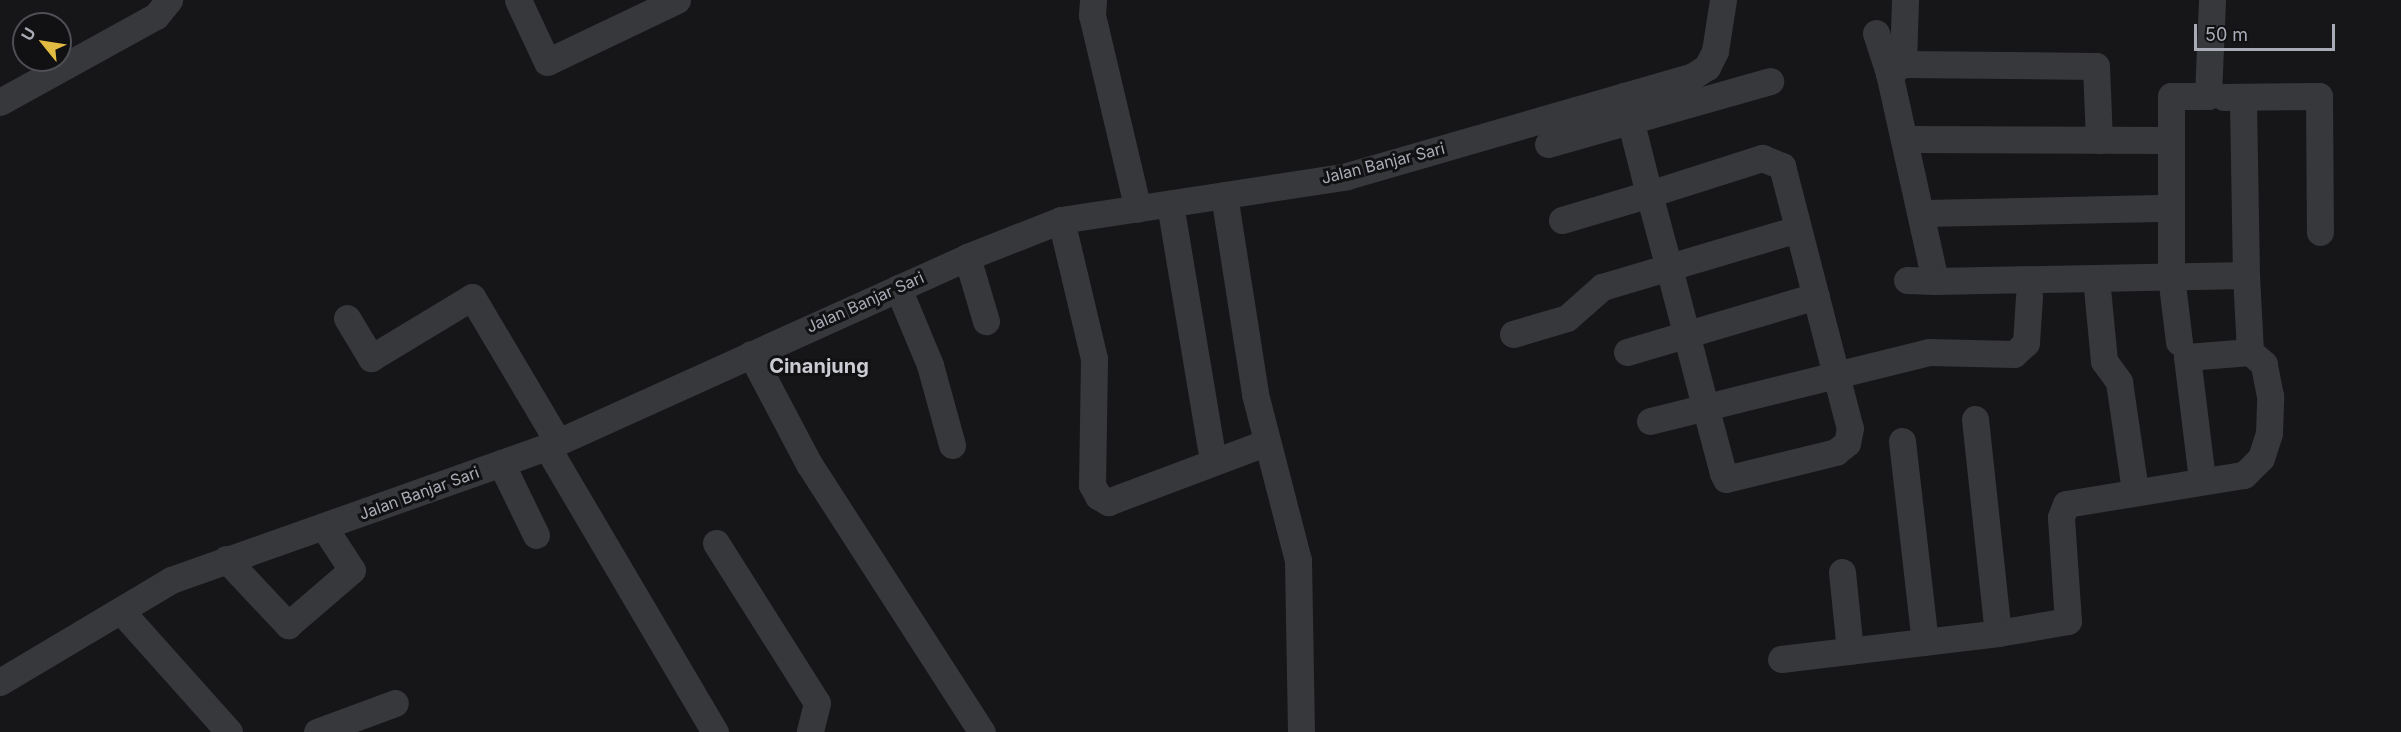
<!DOCTYPE html>
<html>
<head>
<meta charset="utf-8">
<style>
	body { margin:0 }
	#map { position:relative; width:2401px; height:732px; overflow:hidden; background:#161618; font-family:Inter,sans-serif }
	div>[style] { position:absolute }
	[style*='--x'] { left:calc(var(--x)*1px); top:calc(var(--y)*1px); width:calc(var(--w)*1px); rotate:calc(var(--a)*1deg) }
	.minor>* { height:27px; margin:-13.5px; padding:0 13.5px; transform-origin:13.5px; border-radius:13.5px; background:#37383c }
	span { translate:-50% -50%; white-space:nowrap; text-align:center; line-height:1.15; -webkit-text-stroke:6px #111113; paint-order:stroke }
	.street-label { font-size:16px; color:#a9acb6 }
	.quarter-label { font-size:20px; color:#cacbd3; font-weight:700 }
	.north { position:absolute; left:12px; top:12px; width:60px; height:60px; box-sizing:border-box; background:#111113; border:2px solid #4e4f54; border-radius:50%; rotate:300deg; font-size:16px; font-weight:700; line-height:24px; text-align:center; color:#a9acb6 }
	.north::after { content:''; display:block; margin:auto; width:21px; height:27px; background:#e2bb43; clip-path:polygon(50% 0,100% 100%,50% 72%,0 100%) }
	.scale { position:absolute; left:2194px; top:24px; width:141px; height:27px; box-sizing:border-box; border:3px solid #a9acb6; border-top:0; padding-left:8px; font-size:18px; line-height:21px; white-space:nowrap; color:#a9acb6; -webkit-text-stroke:4px #111113; paint-order:stroke }
</style>
</head>
<body>
<div id="map">
	<div class="minor">
		<i style="--x:518;--y:0;--w:68;--a:64.9"></i>
		<i style="--x:547;--y:62;--w:144;--a:-25.5"></i>
		<i style="--x:1093;--y:0;--w:15;--a:94"></i>
		<i style="--x:1092;--y:15;--w:199;--a:76.7"></i>
		<i style="--x:1905;--y:0;--w:64;--a:91.8"></i>
		<i style="--x:1903;--y:64;--w:17;--a:147"></i>
		<i style="--x:1889;--y:73;--w:213;--a:77.5"></i>
		<i style="--x:1935;--y:281;--w:311;--a:-1.1"></i>
		<i style="--x:2246;--y:275;--w:177;--a:-91"></i>
		<i style="--x:1876;--y:33;--w:42;--a:72"></i>
		<i style="--x:1903;--y:64;--w:193;--a:0.6"></i>
		<i style="--x:2096;--y:66;--w:74;--a:87.7"></i>
		<i style="--x:2224;--y:97;--w:95;--a:-0.6"></i>
		<i style="--x:2319;--y:96;--w:136;--a:89.6"></i>
		<i style="--x:0;--y:102;--w:178;--a:-28.9"></i>
		<i style="--x:156;--y:16;--w:21;--a:-51"></i>
		<i style="--x:1904;--y:139;--w:266;--a:0.2"></i>
		<i style="--x:1548;--y:144;--w:231;--a:-15.8"></i>
		<i style="--x:1224;--y:195;--w:201;--a:81.1"></i>
		<i style="--x:1255;--y:394;--w:171;--a:75.5"></i>
		<i style="--x:1298;--y:560;--w:172;--a:89"></i>
		<i style="--x:1170;--y:204;--w:247;--a:80.5"></i>
		<i style="--x:1923;--y:213;--w:247;--a:-1.2"></i>
		<i style="--x:1061;--y:220;--w:143;--a:76.6"></i>
		<i style="--x:1094;--y:359;--w:126;--a:90.9"></i>
		<i style="--x:1092;--y:485;--w:13;--a:61"></i>
		<i style="--x:1098;--y:496;--w:12;--a:31"></i>
		<i style="--x:1108;--y:502;--w:168;--a:-20.6"></i>
		<i style="--x:1562;--y:220;--w:91;--a:-16.6"></i>
		<i style="--x:1649;--y:194;--w:119;--a:-17.7"></i>
		<i style="--x:1762;--y:158;--w:22;--a:22"></i>
		<i style="--x:1782;--y:166;--w:271;--a:75.5"></i>
		<i style="--x:1850;--y:428;--w:15;--a:101"></i>
		<i style="--x:1847;--y:443;--w:14;--a:141"></i>
		<i style="--x:1836;--y:452;--w:113;--a:166.2"></i>
		<i style="--x:1726;--y:479;--w:7;--a:-117"></i>
		<i style="--x:1723;--y:473;--w:69;--a:-105"></i>
		<i style="--x:1705;--y:406;--w:143;--a:-104.6"></i>
		<i style="--x:1669;--y:268;--w:77;--a:-105.1"></i>
		<i style="--x:1649;--y:194;--w:77;--a:-104.2"></i>
		<i style="--x:1630;--y:119;--w:24;--a:-105"></i>
		<i style="--x:967;--y:257;--w:67;--a:73.5"></i>
		<i style="--x:2246;--y:275;--w:77;--a:87"></i>
		<i style="--x:2096;--y:278;--w:83;--a:84.5"></i>
		<i style="--x:2104;--y:361;--w:26;--a:54"></i>
		<i style="--x:2119;--y:382;--w:109;--a:81.6"></i>
		<i style="--x:1907;--y:280;--w:28;--a:2"></i>
		<i style="--x:898;--y:288;--w:83;--a:67.4"></i>
		<i style="--x:930;--y:365;--w:83;--a:74.6"></i>
		<i style="--x:347;--y:318;--w:47;--a:59"></i>
		<i style="--x:371;--y:358;--w:118;--a:-31.1"></i>
		<i style="--x:472;--y:297;--w:169;--a:59.3"></i>
		<i style="--x:1513;--y:334;--w:56;--a:-16.5"></i>
		<i style="--x:1567;--y:318;--w:47;--a:-41.5"></i>
		<i style="--x:1602;--y:287;--w:204;--a:-16.5"></i>
		<i style="--x:2179;--y:342;--w:66;--a:-96.9"></i>
		<i style="--x:2171;--y:276;--w:180;--a:-90"></i>
		<i style="--x:2171;--y:96;--w:37;--a:0"></i>
		<i style="--x:2208;--y:96;--w:96;--a:-87.6"></i>
		<i style="--x:1627;--y:352;--w:197;--a:-16.5"></i>
		<i style="--x:751;--y:354;--w:124;--a:62.2"></i>
		<i style="--x:809;--y:464;--w:319;--a:57.2"></i>
		<i style="--x:1975;--y:419;--w:215;--a:83.9"></i>
		<i style="--x:1998;--y:633;--w:71;--a:-9.7"></i>
		<i style="--x:2068;--y:621;--w:104;--a:-93.9"></i>
		<i style="--x:2061;--y:517;--w:14;--a:-69"></i>
		<i style="--x:2066;--y:504;--w:180;--a:-9.3"></i>
		<i style="--x:2244;--y:475;--w:24;--a:-45"></i>
		<i style="--x:2261;--y:458;--w:26;--a:-72"></i>
		<i style="--x:2269;--y:433;--w:37;--a:-88"></i>
		<i style="--x:2270;--y:396;--w:33;--a:-101"></i>
		<i style="--x:2264;--y:364;--w:18;--a:-139"></i>
		<i style="--x:2250;--y:352;--w:63;--a:175.5"></i>
		<i style="--x:2187;--y:357;--w:123;--a:83"></i>
		<i style="--x:1650;--y:421;--w:287;--a:-13.9"></i>
		<i style="--x:1929;--y:352;--w:85;--a:1.3"></i>
		<i style="--x:2014;--y:354;--w:16;--a:-43"></i>
		<i style="--x:2026;--y:343;--w:47;--a:-86.3"></i>
		<i style="--x:1902;--y:441;--w:202;--a:83.5"></i>
		<i style="--x:547;--y:447;--w:331;--a:59.5"></i>
		<i style="--x:501;--y:463;--w:80;--a:64.1"></i>
		<i style="--x:716;--y:543;--w:189;--a:57.7"></i>
		<i style="--x:817;--y:703;--w:30;--a:104"></i>
		<i style="--x:226;--y:559;--w:91;--a:46.8"></i>
		<i style="--x:288;--y:625;--w:84;--a:-40.7"></i>
		<i style="--x:352;--y:570;--w:51;--a:-123.1"></i>
		<i style="--x:1842;--y:572;--w:79;--a:84.2"></i>
		<i style="--x:121;--y:611;--w:162;--a:48.2"></i>
		<i style="--x:1781;--y:659;--w:219;--a:-6.8"></i>
		<i style="--x:0;--y:682;--w:199;--a:-30.8"></i>
		<i style="--x:171;--y:580;--w:399;--a:-19.5"></i>
		<i style="--x:547;--y:447;--w:461;--a:-24.3"></i>
		<i style="--x:967;--y:257;--w:101;--a:-21.5"></i>
		<i style="--x:1061;--y:220;--w:289;--a:-8.7"></i>
		<i style="--x:1347;--y:176;--w:360;--a:-16.1"></i>
		<i style="--x:1693;--y:76;--w:17;--a:-33"></i>
		<i style="--x:1707;--y:67;--w:18;--a:-63"></i>
		<i style="--x:1715;--y:51;--w:52;--a:-81.1"></i>
		<i style="--x:317;--y:732;--w:83;--a:-20.4"></i>
	</div>
	<div class="street-label">
		<span style="left:1383px;top:163px;rotate:-14deg">Jalan Banjar Sari</span>
		<span style="left:865px;top:302px;rotate:-24deg">Jalan Banjar Sari</span>
		<span style="left:419px;top:493px;rotate:-20deg">Jalan Banjar Sari</span>
	</div>
	<div class="quarter-label">
		<span style="left:819px;top:366px">Cinanjung</span>
	</div>
	<div class="north">U</div>
	<div class="scale">50 m</div>
</div>
</body>
</html>
